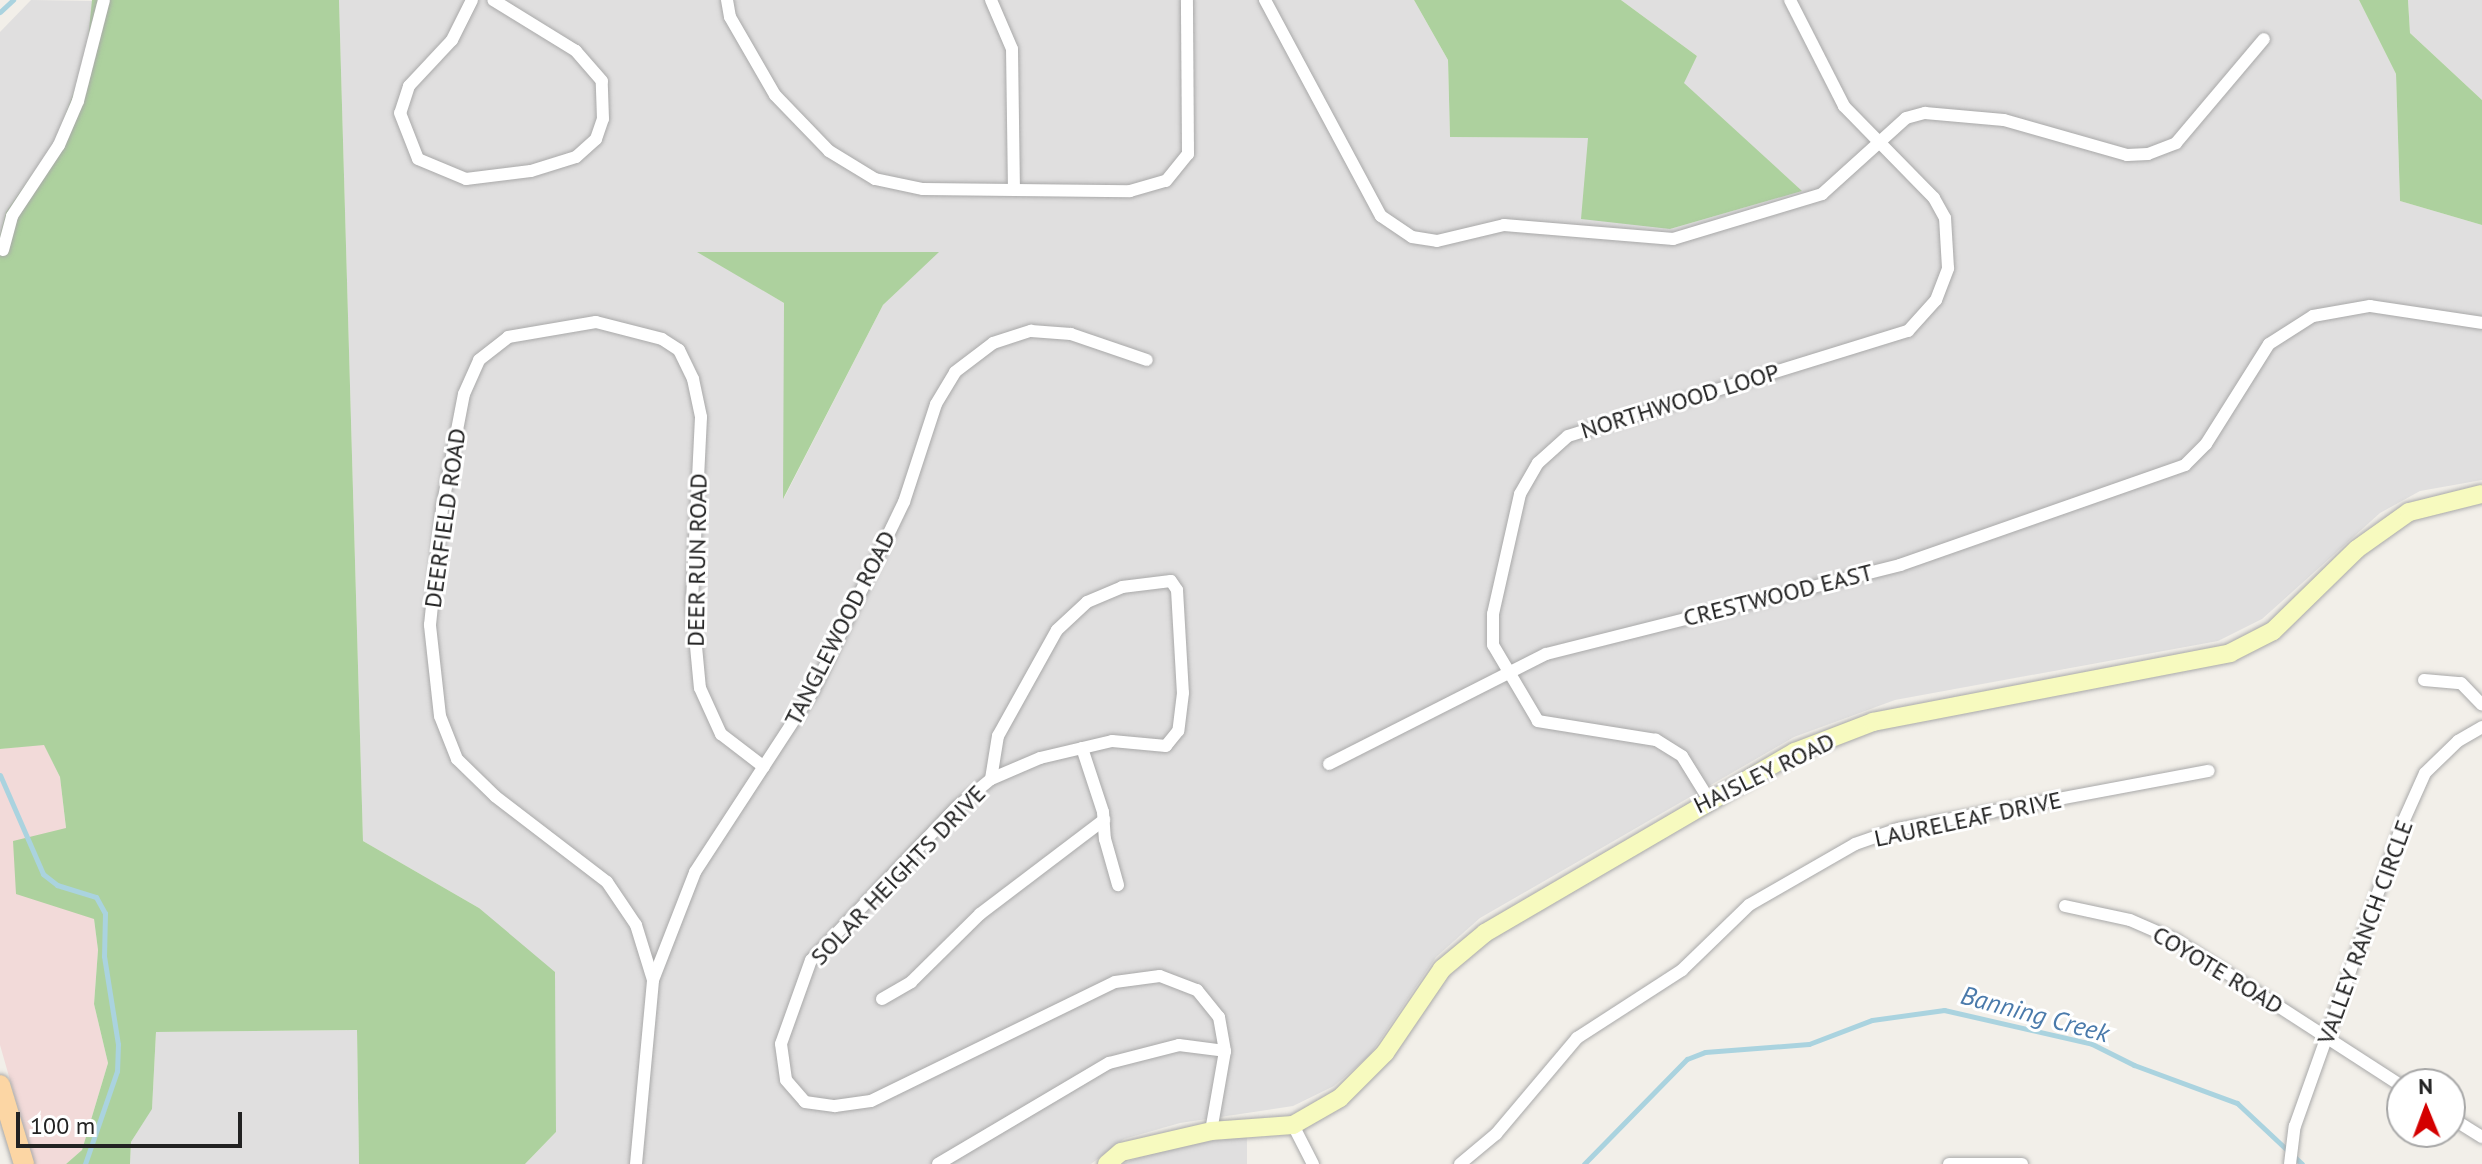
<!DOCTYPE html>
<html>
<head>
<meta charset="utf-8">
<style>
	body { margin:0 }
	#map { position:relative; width:2482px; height:1164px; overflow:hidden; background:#f2efe9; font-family:"PT Sans",sans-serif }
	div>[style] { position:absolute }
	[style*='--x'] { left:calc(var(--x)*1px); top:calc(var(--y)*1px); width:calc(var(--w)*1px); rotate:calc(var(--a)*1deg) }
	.residential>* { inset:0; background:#e0dfdf }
	.commercial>* { inset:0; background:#f2dad9 }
	.forest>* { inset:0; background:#add19e }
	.stream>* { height:5px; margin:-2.5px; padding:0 2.5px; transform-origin:2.5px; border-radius:2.5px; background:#aad3df }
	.roads { filter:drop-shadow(0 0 2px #a9a9a9) drop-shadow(0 0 2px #a9a9a9) }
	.street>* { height:12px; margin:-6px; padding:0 6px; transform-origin:6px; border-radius:6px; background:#fff }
	.secondary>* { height:18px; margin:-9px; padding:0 9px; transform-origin:9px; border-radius:9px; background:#f7fabf }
	.primary>* { height:20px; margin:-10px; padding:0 10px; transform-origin:10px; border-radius:10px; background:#fcd6a4 }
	span { translate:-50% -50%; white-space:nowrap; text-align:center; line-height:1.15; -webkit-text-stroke:6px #fff; paint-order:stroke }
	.street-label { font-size:24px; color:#222 }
	.water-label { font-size:26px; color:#4a7aab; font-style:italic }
	.north { position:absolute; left:2386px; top:1068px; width:80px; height:80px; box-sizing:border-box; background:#fff; border:2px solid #a7a7a7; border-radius:50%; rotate:359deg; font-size:22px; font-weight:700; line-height:32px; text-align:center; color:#222 }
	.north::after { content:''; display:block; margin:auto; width:28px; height:36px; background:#d40000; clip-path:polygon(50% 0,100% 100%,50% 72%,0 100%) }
	.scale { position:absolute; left:16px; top:1112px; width:226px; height:36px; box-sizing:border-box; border:4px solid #222; border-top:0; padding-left:10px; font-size:24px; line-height:28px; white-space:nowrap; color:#222; -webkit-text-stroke:6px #fff; paint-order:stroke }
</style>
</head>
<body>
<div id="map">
	<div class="residential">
		<i style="clip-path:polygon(31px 0,95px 1px,86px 60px,55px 142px,6px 212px,0 235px,0 32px)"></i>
		<i style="clip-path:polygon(evenodd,339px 0,1414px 0,1448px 60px,1450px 137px,1588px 138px,1670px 229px,1801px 191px,1683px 83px,1697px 56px,1621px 0,2359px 0,2396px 74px,2400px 201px,2482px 225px,2482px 480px,2420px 491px,2380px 513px,2262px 619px,2218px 641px,1895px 700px,1794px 737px,1480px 918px,1436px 957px,1370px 1055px,1334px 1086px,1293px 1106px,1180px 1123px,1124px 1139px,1091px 1164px,525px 1164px,556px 1132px,479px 908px,363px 841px,339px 0,699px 252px,938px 252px,883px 305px,784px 498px,784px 303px,699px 252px)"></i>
		<i style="clip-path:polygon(2408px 0,2482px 0,2482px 100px,2410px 33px)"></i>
		<i style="clip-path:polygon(357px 1030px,359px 1164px,130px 1164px,131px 1142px,152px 1108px,156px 1032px)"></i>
		<i style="clip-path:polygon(1247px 1136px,1247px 1164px,1122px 1164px,1163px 1148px)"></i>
	</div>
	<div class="commercial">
		<i style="clip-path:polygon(44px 744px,60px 777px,66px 829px,94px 919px,98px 950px,94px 1004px,108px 1063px,82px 1150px,66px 1164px,34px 1164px,0 1045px,0 749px)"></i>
	</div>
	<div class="forest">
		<i style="clip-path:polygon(92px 0,339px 0,363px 841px,479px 908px,555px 972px,556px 1132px,525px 1164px,359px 1164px,357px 1030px,156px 1032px,152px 1109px,131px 1142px,130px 1164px,66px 1164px,82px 1150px,108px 1063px,94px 1004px,98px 950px,94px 919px,16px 894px,13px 841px,66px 828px,60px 777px,44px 745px,0 749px,0 235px,6px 212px,55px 142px,86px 60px)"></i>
		<i style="clip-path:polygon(1414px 0,1621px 0,1697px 56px,1684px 83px,1802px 191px,1670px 229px,1581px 219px,1588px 138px,1450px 137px,1448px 60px)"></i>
		<i style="clip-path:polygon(2359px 0,2408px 0,2410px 33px,2482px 100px,2482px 225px,2400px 201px,2396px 74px)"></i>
		<i style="clip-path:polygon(697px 252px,939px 252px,883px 305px,783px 499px,784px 303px)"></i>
	</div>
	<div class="stream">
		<i style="--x:0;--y:12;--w:18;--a:-43"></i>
		<i style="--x:0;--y:775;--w:108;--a:66.5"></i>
		<i style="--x:43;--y:874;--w:18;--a:38"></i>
		<i style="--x:57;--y:885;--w:41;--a:17.1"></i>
		<i style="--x:96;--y:897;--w:18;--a:61"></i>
		<i style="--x:105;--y:913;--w:43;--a:91.3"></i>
		<i style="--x:104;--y:956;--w:89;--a:81"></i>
		<i style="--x:118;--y:1044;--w:27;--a:92"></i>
		<i style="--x:117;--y:1071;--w:98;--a:109"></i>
		<i style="--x:1584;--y:1164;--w:147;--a:-45.6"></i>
		<i style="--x:1687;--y:1059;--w:19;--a:-21"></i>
		<i style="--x:1705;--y:1052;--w:104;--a:-4.4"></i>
		<i style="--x:1809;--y:1044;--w:67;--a:-20.9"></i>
		<i style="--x:1872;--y:1020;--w:73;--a:-7.9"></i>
		<i style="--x:1944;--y:1010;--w:152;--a:12.9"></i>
		<i style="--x:2092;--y:1044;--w:47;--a:26.6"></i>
		<i style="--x:2134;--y:1065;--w:110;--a:20.3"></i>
		<i style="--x:2237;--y:1103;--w:89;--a:43.2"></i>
	</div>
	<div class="roads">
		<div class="street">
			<i style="--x:472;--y:0;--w:45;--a:116.6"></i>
			<i style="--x:452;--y:40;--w:63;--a:133.1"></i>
			<i style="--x:409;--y:86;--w:28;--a:108"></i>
			<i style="--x:400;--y:113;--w:49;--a:68.6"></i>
			<i style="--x:418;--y:159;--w:52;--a:22.6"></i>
			<i style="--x:466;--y:179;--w:65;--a:-7"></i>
			<i style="--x:531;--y:171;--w:47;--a:-17.3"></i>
			<i style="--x:576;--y:157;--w:27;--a:-42"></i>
			<i style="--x:596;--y:139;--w:21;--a:-71"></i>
			<i style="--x:603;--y:119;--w:38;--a:-92"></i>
			<i style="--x:602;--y:81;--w:40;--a:-131"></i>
			<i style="--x:576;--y:51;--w:97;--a:-148.4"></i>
			<i style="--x:727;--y:0;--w:17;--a:80"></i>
			<i style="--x:730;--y:17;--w:90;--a:60"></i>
			<i style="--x:775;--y:95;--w:78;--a:46"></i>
			<i style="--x:829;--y:151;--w:54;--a:31.3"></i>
			<i style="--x:875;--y:179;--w:49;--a:11.8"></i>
			<i style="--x:923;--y:189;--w:207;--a:0.6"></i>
			<i style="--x:1130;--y:191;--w:37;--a:-16"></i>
			<i style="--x:1166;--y:181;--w:35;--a:-51"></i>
			<i style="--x:1188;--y:154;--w:154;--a:-90.4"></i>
			<i style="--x:991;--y:0;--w:53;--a:66.8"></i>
			<i style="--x:1012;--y:49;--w:140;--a:89.2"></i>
			<i style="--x:1265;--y:0;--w:245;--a:61.8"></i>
			<i style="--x:1381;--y:216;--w:37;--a:34"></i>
			<i style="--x:1412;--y:237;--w:25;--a:9"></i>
			<i style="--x:1437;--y:241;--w:69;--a:-13.4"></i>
			<i style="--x:1504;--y:225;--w:170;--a:4.7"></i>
			<i style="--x:1673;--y:239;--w:156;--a:-16.8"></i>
			<i style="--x:1822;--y:194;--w:113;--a:-42.1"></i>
			<i style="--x:1906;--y:118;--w:20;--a:-15"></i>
			<i style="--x:1925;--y:113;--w:79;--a:5.1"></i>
			<i style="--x:2004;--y:120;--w:128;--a:15.9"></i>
			<i style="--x:2127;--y:155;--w:21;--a:-3"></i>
			<i style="--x:2148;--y:154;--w:30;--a:-21"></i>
			<i style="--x:2176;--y:143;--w:136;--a:-49.8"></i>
			<i style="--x:3;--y:250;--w:35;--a:-75"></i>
			<i style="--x:12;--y:216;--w:85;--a:-56.5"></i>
			<i style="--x:59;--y:145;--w:48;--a:-66.6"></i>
			<i style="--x:78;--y:101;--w:104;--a:-75.6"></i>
			<i style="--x:2424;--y:680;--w:37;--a:5"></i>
			<i style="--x:2461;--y:683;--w:30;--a:46"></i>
			<i style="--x:1082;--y:748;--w:67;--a:71.8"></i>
			<i style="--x:1103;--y:812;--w:27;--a:86"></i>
			<i style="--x:1105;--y:839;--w:48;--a:74.2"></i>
			<i style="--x:1329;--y:764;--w:243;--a:-26.9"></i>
			<i style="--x:1546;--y:654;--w:365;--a:-14.1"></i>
			<i style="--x:1900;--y:565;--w:302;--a:-19.3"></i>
			<i style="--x:2185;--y:465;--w:30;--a:-45"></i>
			<i style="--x:2206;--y:444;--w:118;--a:-57.8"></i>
			<i style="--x:2269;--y:344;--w:52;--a:-32.5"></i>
			<i style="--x:2313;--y:316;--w:58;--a:-10"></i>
			<i style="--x:2370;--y:306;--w:113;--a:8.6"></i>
			<i style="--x:991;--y:779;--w:44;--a:-80.8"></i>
			<i style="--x:998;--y:736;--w:121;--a:-60.9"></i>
			<i style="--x:1057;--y:630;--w:41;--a:-43"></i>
			<i style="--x:1087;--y:602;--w:38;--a:-23"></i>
			<i style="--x:1122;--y:587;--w:49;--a:-7"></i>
			<i style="--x:1171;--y:581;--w:11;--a:56"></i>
			<i style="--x:1177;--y:590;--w:103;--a:86.7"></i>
			<i style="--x:1183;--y:693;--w:38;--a:97"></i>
			<i style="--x:1178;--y:731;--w:19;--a:129"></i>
			<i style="--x:1166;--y:746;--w:54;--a:-174.7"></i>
			<i style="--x:1112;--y:741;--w:74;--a:166.7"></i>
			<i style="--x:1040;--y:758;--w:53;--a:156.8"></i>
			<i style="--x:991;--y:779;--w:45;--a:140.4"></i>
			<i style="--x:956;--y:808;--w:210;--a:133.6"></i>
			<i style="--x:811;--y:960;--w:89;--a:109.7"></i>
			<i style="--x:781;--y:1044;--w:36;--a:82"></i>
			<i style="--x:786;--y:1080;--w:29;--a:49"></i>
			<i style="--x:805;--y:1102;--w:30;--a:8"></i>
			<i style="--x:835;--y:1106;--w:36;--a:-8"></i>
			<i style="--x:871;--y:1101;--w:271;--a:-26"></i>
			<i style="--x:1115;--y:982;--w:45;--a:-7.6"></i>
			<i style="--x:1160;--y:976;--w:40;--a:21"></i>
			<i style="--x:1197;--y:990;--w:35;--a:51"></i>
			<i style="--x:1219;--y:1017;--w:35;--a:80"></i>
			<i style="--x:1225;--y:1051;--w:81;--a:99.9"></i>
			<i style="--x:1708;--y:798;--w:49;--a:-121.8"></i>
			<i style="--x:1682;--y:756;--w:31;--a:-148"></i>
			<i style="--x:1656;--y:740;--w:120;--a:-170.9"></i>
			<i style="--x:1538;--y:721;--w:88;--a:-120.6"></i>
			<i style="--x:1493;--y:645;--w:31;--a:-90"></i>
			<i style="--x:1493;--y:614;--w:123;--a:-77.3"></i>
			<i style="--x:1520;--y:494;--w:36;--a:-60"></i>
			<i style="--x:1538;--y:463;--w:40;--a:-42"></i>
			<i style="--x:1568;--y:436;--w:356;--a:-17.2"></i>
			<i style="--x:1908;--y:331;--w:42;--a:-47.9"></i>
			<i style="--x:1936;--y:300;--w:34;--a:-69"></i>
			<i style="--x:1948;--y:268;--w:50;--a:-93.4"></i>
			<i style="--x:1945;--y:218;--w:23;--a:-119"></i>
			<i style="--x:1934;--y:198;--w:129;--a:-134.4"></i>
			<i style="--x:1844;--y:106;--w:119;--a:-117"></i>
			<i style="--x:2065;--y:906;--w:66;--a:12.2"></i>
			<i style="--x:2130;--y:920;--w:50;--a:23.5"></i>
			<i style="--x:2176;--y:940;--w:269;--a:32.9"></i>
			<i style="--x:653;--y:980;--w:58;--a:-107.2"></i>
			<i style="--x:636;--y:925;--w:52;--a:-124"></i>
			<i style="--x:607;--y:882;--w:141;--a:-142.5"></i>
			<i style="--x:495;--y:796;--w:53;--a:-135.8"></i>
			<i style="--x:457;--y:759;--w:46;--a:-111.6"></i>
			<i style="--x:440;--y:716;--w:92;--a:-96.3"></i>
			<i style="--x:430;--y:625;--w:118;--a:-84.1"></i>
			<i style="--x:442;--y:508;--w:116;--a:-79.1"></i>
			<i style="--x:464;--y:394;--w:37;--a:-66"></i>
			<i style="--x:479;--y:360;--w:37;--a:-38"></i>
			<i style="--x:508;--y:337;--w:89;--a:-9.7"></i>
			<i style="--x:596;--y:322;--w:68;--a:14.4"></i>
			<i style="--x:662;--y:339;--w:20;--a:33"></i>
			<i style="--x:679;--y:350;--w:32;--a:64"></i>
			<i style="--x:693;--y:379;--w:39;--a:78"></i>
			<i style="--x:701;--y:417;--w:187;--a:92.8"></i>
			<i style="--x:692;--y:604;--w:84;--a:84.6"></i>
			<i style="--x:700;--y:688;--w:51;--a:65.5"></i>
			<i style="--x:721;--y:734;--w:54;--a:37.5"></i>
			<i style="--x:882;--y:999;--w:34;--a:-30"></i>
			<i style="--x:911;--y:982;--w:97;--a:-44.6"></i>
			<i style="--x:980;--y:914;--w:156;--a:-37.2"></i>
			<i style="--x:2450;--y:1117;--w:38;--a:32"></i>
			<i style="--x:1293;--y:1125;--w:44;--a:62.9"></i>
			<i style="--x:636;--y:1164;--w:185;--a:-84.7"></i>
			<i style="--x:653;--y:980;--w:116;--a:-68.7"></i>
			<i style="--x:695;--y:872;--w:216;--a:-56.9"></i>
			<i style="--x:813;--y:691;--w:210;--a:-64.3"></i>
			<i style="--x:904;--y:502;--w:103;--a:-71.9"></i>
			<i style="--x:936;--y:404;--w:37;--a:-59"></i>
			<i style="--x:955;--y:372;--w:48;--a:-37.3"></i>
			<i style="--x:993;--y:343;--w:40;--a:-18"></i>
			<i style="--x:1031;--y:331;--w:40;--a:4.3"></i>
			<i style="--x:1071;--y:334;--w:80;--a:18.9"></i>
			<i style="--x:938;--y:1164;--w:199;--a:-30.6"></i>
			<i style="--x:1109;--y:1063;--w:72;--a:-14.4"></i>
			<i style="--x:1179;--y:1045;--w:46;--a:7.4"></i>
			<i style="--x:1460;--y:1164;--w:47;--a:-39.8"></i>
			<i style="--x:1496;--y:1134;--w:126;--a:-49.8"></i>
			<i style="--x:1577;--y:1038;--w:125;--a:-32.9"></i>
			<i style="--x:1682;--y:970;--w:93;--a:-44.1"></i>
			<i style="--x:1749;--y:905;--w:122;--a:-29.9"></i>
			<i style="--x:1855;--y:844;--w:46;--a:-19.2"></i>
			<i style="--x:1898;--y:829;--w:316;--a:-10.6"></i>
			<i style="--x:1949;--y:1164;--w:73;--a:0"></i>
			<i style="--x:2290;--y:1164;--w:38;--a:-83"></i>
			<i style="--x:2295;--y:1126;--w:325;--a:-70.4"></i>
			<i style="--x:2404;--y:820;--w:51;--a:-65.9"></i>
			<i style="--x:2425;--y:773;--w:46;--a:-44.1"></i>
			<i style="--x:2458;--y:741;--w:28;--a:-30"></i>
		</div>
		<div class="secondary">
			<i style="--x:1107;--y:1164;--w:18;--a:-41"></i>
			<i style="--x:1121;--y:1152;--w:92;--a:-13.1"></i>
			<i style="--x:1211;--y:1131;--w:82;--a:-4.2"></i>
			<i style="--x:1293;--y:1125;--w:54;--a:-29.9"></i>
			<i style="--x:1340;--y:1098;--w:64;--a:-45"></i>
			<i style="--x:1385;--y:1053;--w:102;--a:-55.8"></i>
			<i style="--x:1442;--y:969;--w:56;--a:-39.9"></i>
			<i style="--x:1485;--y:933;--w:359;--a:-30.3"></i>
			<i style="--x:1795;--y:752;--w:84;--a:-21"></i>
			<i style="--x:1873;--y:722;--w:364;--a:-10.9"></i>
			<i style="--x:2230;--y:653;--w:48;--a:-27.1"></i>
			<i style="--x:2273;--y:631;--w:117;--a:-44.3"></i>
			<i style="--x:2357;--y:549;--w:64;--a:-35.4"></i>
			<i style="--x:2409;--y:512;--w:75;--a:-13.9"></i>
		</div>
		<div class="primary">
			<i style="--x:0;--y:1085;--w:83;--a:73.1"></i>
		</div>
	</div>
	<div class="street-label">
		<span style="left:1680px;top:401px;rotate:-17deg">NORTHWOOD LOOP</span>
		<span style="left:445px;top:518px;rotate:-82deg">DEERFIELD ROAD</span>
		<span style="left:697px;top:560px;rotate:-89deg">DEER RUN ROAD</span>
		<span style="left:1778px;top:595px;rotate:-14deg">CRESTWOOD EAST</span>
		<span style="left:840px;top:628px;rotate:-63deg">TANGLEWOOD ROAD</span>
		<span style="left:1764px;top:773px;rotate:-26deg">HAISLEY ROAD</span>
		<span style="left:1968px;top:819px;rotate:-12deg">LAURELEAF DRIVE</span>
		<span style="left:898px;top:875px;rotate:-46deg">SOLAR HEIGHTS DRIVE</span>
		<span style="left:2365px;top:932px;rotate:-70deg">VALLEY RANCH CIRCLE</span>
		<span style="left:2218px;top:970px;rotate:31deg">COYOTE ROAD</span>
	</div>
	<div class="water-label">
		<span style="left:2035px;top:1014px;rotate:15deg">Banning Creek</span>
	</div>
	<div class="north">N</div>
	<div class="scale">100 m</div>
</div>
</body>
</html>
